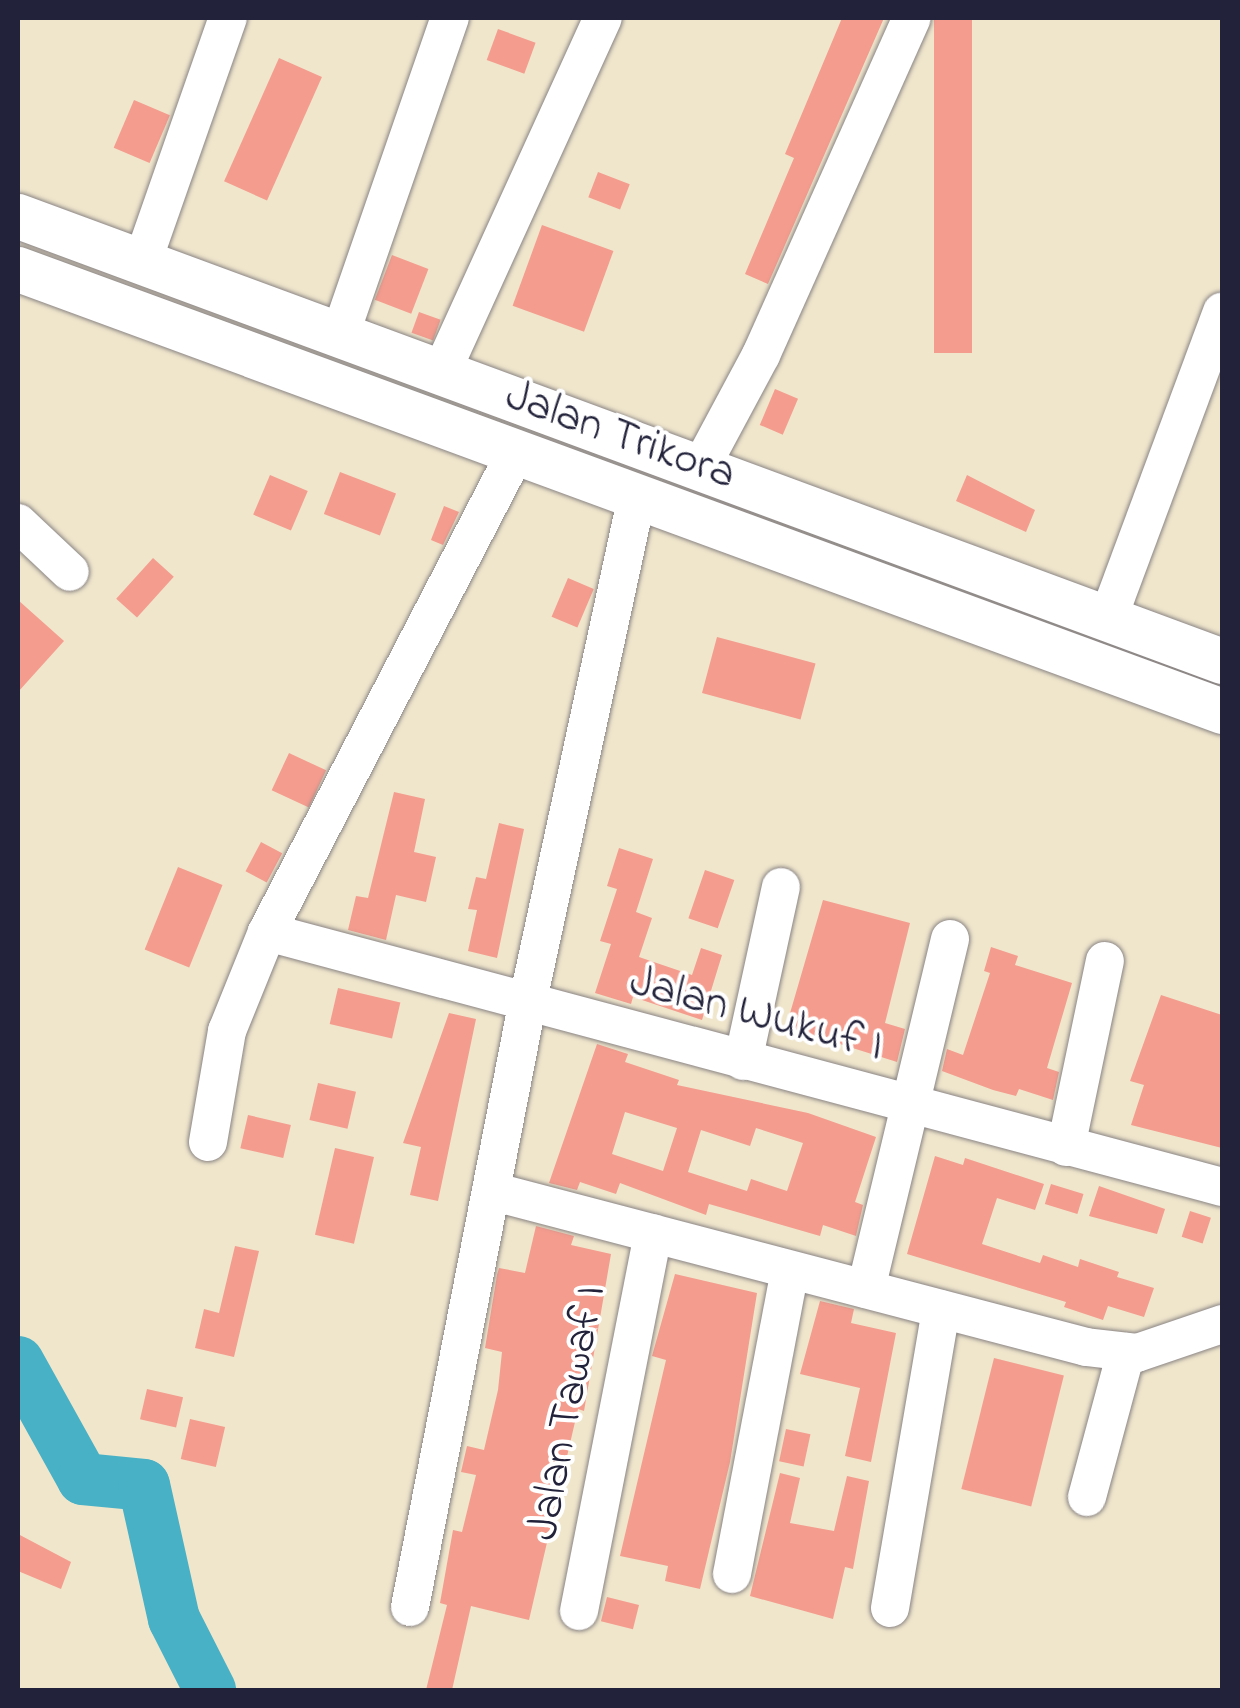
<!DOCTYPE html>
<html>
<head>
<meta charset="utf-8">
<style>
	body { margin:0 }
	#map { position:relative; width:1240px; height:1708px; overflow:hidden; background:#f0e6cc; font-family:"Indie Flower",sans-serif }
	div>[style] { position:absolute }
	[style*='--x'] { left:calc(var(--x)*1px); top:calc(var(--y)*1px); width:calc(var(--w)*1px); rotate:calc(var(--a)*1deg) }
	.river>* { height:52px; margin:-26px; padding:0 26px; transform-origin:26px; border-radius:26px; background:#48b1c6 }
	.building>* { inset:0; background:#f49c8e; transform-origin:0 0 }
	.roads { filter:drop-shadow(0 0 2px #898484) drop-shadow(0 0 2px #898484) }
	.minor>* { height:38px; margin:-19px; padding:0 19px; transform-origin:19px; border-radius:19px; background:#fff }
	.major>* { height:45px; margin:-22.5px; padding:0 22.5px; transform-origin:22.5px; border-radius:22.5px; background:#fff }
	span { translate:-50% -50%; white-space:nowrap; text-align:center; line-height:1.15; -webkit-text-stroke:8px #fff; paint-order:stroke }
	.street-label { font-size:45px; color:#22223b }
	.frame { position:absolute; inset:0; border:20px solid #22223b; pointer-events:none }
</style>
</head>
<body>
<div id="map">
	<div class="river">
		<i style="--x:18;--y:1362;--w:134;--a:60.9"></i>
		<i style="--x:83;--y:1479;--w:61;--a:5.6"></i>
		<i style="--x:144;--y:1485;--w:137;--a:77.4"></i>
		<i style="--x:174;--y:1619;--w:80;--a:63.1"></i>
	</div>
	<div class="building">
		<i style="clip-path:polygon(842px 18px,884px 18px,768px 284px,745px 274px,794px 158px,785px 154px)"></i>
		<i style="left:934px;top:18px;width:38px;height:335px"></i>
		<i style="left:498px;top:29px;width:40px;height:33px;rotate:20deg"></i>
		<i style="left:279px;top:58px;width:47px;height:135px;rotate:24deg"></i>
		<i style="left:134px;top:100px;width:39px;height:52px;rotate:23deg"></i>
		<i style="left:598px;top:172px;width:34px;height:27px;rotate:21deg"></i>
		<i style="left:542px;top:225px;width:76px;height:86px;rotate:20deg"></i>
		<i style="left:392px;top:255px;width:39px;height:48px;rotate:21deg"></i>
		<i style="left:419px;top:312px;width:23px;height:22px;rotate:20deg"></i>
		<i style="left:775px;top:389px;width:25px;height:39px;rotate:23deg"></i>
		<i style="left:340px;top:472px;width:60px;height:45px;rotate:21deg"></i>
		<i style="left:270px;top:475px;width:41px;height:43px;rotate:23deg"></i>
		<i style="clip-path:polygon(967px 475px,1035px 510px,1026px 532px,956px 501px)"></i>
		<i style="clip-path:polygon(444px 506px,459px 512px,443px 545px,431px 540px)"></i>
		<i style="left:153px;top:558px;width:28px;height:55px;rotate:42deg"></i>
		<i style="left:568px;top:578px;width:28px;height:42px;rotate:23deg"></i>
		<i style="clip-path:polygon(18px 600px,64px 641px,18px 692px)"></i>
		<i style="left:717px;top:637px;width:102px;height:58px;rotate:15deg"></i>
		<i style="left:289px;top:753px;width:41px;height:41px;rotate:25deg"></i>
		<i style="clip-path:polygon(394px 792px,425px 799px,414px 852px,436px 857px,426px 902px,396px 895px,386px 940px,348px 930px,356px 896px,368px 898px)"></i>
		<i style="clip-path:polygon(499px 823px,524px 829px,497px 958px,468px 951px,477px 910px,468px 909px,476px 877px,486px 879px)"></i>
		<i style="left:261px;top:842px;width:24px;height:33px;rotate:28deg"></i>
		<i style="clip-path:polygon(619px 848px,653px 859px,636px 912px,652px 918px,639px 957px,692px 975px,701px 948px,722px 955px,702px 1020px,633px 997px,631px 1004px,595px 993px,611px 944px,600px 941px,617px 889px,607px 886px)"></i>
		<i style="left:178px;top:867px;width:48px;height:89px;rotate:22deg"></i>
		<i style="left:705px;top:870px;width:31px;height:51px;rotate:19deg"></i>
		<i style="clip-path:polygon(823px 900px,910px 923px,885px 1023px,905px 1029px,897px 1062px,786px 1027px)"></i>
		<i style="clip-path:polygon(991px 947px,1018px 956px,1015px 965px,1072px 983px,1047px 1068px,1059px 1072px,1053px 1100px,1019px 1089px,1016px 1096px,993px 1090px,942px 1071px,947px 1049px,963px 1055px,990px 973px,984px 971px)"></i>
		<i style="left:338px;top:988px;width:64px;height:37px;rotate:13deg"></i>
		<i style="clip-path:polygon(1161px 995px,1222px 1015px,1222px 1148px,1131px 1125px,1144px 1085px,1130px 1081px)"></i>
		<i style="clip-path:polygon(449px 1013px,476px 1019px,438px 1201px,410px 1195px,421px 1147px,403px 1143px)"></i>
		<i style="clip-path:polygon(evenodd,597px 1044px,628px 1054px,625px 1062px,679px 1080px,677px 1085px,808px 1113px,876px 1137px,855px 1202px,863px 1205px,856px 1236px,823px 1225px,820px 1236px,709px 1204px,706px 1215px,620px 1183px,616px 1194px,580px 1182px,577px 1190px,549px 1183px,597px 1044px,625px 1112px,677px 1128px,663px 1171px,612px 1154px,625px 1112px,597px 1044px,756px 1128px,803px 1143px,787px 1191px,751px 1179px,747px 1191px,688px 1172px,701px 1130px,750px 1146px,756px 1128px)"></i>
		<i style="left:318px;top:1083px;width:39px;height:38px;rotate:13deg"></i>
		<i style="left:248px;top:1115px;width:44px;height:34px;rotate:13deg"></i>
		<i style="left:335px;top:1148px;width:40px;height:89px;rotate:13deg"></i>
		<i style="clip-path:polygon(935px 1156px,963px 1165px,965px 1158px,1044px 1184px,1035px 1210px,997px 1198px,982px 1244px,1040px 1263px,1043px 1255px,1078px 1267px,1080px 1259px,1119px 1272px,1117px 1277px,1154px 1288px,1144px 1317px,1108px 1306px,1103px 1320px,1064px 1307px,1066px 1302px,907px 1254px)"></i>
		<i style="left:1051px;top:1184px;width:34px;height:21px;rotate:17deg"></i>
		<i style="clip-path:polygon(1099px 1186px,1165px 1209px,1157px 1234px,1089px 1216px)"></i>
		<i style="left:1190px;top:1211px;width:22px;height:27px;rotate:18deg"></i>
		<i style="clip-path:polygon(536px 1226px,574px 1236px,571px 1245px,611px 1254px,584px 1411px,578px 1409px,529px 1620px,471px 1606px,452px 1690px,426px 1690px,447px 1605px,440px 1603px,453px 1530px,462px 1532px,476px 1475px,461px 1472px,467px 1446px,484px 1450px,498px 1390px,502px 1352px,485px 1348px,497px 1275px,499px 1268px,525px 1273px)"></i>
		<i style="clip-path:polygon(235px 1246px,259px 1251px,234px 1357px,195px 1348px,204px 1309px,219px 1313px)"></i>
		<i style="clip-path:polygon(675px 1274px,757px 1293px,730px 1462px,700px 1589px,665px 1581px,668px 1566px,620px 1556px,666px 1360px,652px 1356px)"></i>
		<i style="clip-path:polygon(820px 1301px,854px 1309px,851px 1323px,896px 1333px,871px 1462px,845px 1456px,860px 1388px,800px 1374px)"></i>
		<i style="left:994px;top:1358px;width:72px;height:135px;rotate:14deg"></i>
		<i style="left:147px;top:1389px;width:37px;height:31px;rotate:13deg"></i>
		<i style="left:190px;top:1419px;width:36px;height:41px;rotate:13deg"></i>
		<i style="left:786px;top:1429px;width:25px;height:33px;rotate:12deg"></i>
		<i style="clip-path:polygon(780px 1473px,800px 1478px,790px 1523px,834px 1531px,847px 1476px,869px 1481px,853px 1569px,845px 1567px,833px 1619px,750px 1596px)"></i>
		<i style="clip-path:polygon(18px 1534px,71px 1562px,61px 1589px,18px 1571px)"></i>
		<i style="left:607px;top:1597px;width:33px;height:25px;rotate:14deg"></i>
	</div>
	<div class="roads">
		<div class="minor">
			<i style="--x:142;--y:263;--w:260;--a:-70.7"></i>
			<i style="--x:340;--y:335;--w:336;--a:-70.9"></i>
			<i style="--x:441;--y:373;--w:390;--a:-65.5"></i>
			<i style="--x:702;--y:465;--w:125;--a:-61.8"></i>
			<i style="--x:761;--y:355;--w:369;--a:-65.9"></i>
			<i style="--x:18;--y:523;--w:71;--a:43.3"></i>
			<i style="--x:1107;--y:621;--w:330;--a:-69.6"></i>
			<i style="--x:267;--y:932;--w:988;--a:14.95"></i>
			<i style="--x:743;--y:1061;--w:178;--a:-77.7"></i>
			<i style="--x:208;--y:1142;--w:113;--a:-80.3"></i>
			<i style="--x:227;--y:1031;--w:107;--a:-68"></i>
			<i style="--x:267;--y:932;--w:541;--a:-62.58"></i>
			<i style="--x:1066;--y:1147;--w:190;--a:-78.2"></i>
			<i style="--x:491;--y:1191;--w:615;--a:14.69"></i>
			<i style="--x:1086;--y:1347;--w:51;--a:6.7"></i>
			<i style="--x:1137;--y:1353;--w:90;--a:-18.8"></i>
			<i style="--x:866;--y:1289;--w:360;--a:-76.5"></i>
			<i style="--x:1087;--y:1497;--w:150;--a:-74.9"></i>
			<i style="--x:732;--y:1574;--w:309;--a:-79.2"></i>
			<i style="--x:410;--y:1607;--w:613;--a:-79"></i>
			<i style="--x:527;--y:1005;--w:521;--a:-77.81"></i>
			<i style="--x:890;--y:1608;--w:303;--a:-80.3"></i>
			<i style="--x:579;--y:1611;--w:385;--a:-78.9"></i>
		</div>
		<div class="major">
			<i style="--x:18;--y:216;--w:1284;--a:20.28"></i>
			<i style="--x:18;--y:269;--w:1283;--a:20.16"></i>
		</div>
	</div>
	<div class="street-label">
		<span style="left:620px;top:437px;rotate:20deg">Jalan Trikora</span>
		<span style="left:756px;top:1016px;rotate:15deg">Jalan Wukuf I</span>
		<span style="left:569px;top:1413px;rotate:-79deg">Jalan Tawaf I</span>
	</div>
	<div class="frame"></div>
</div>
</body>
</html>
